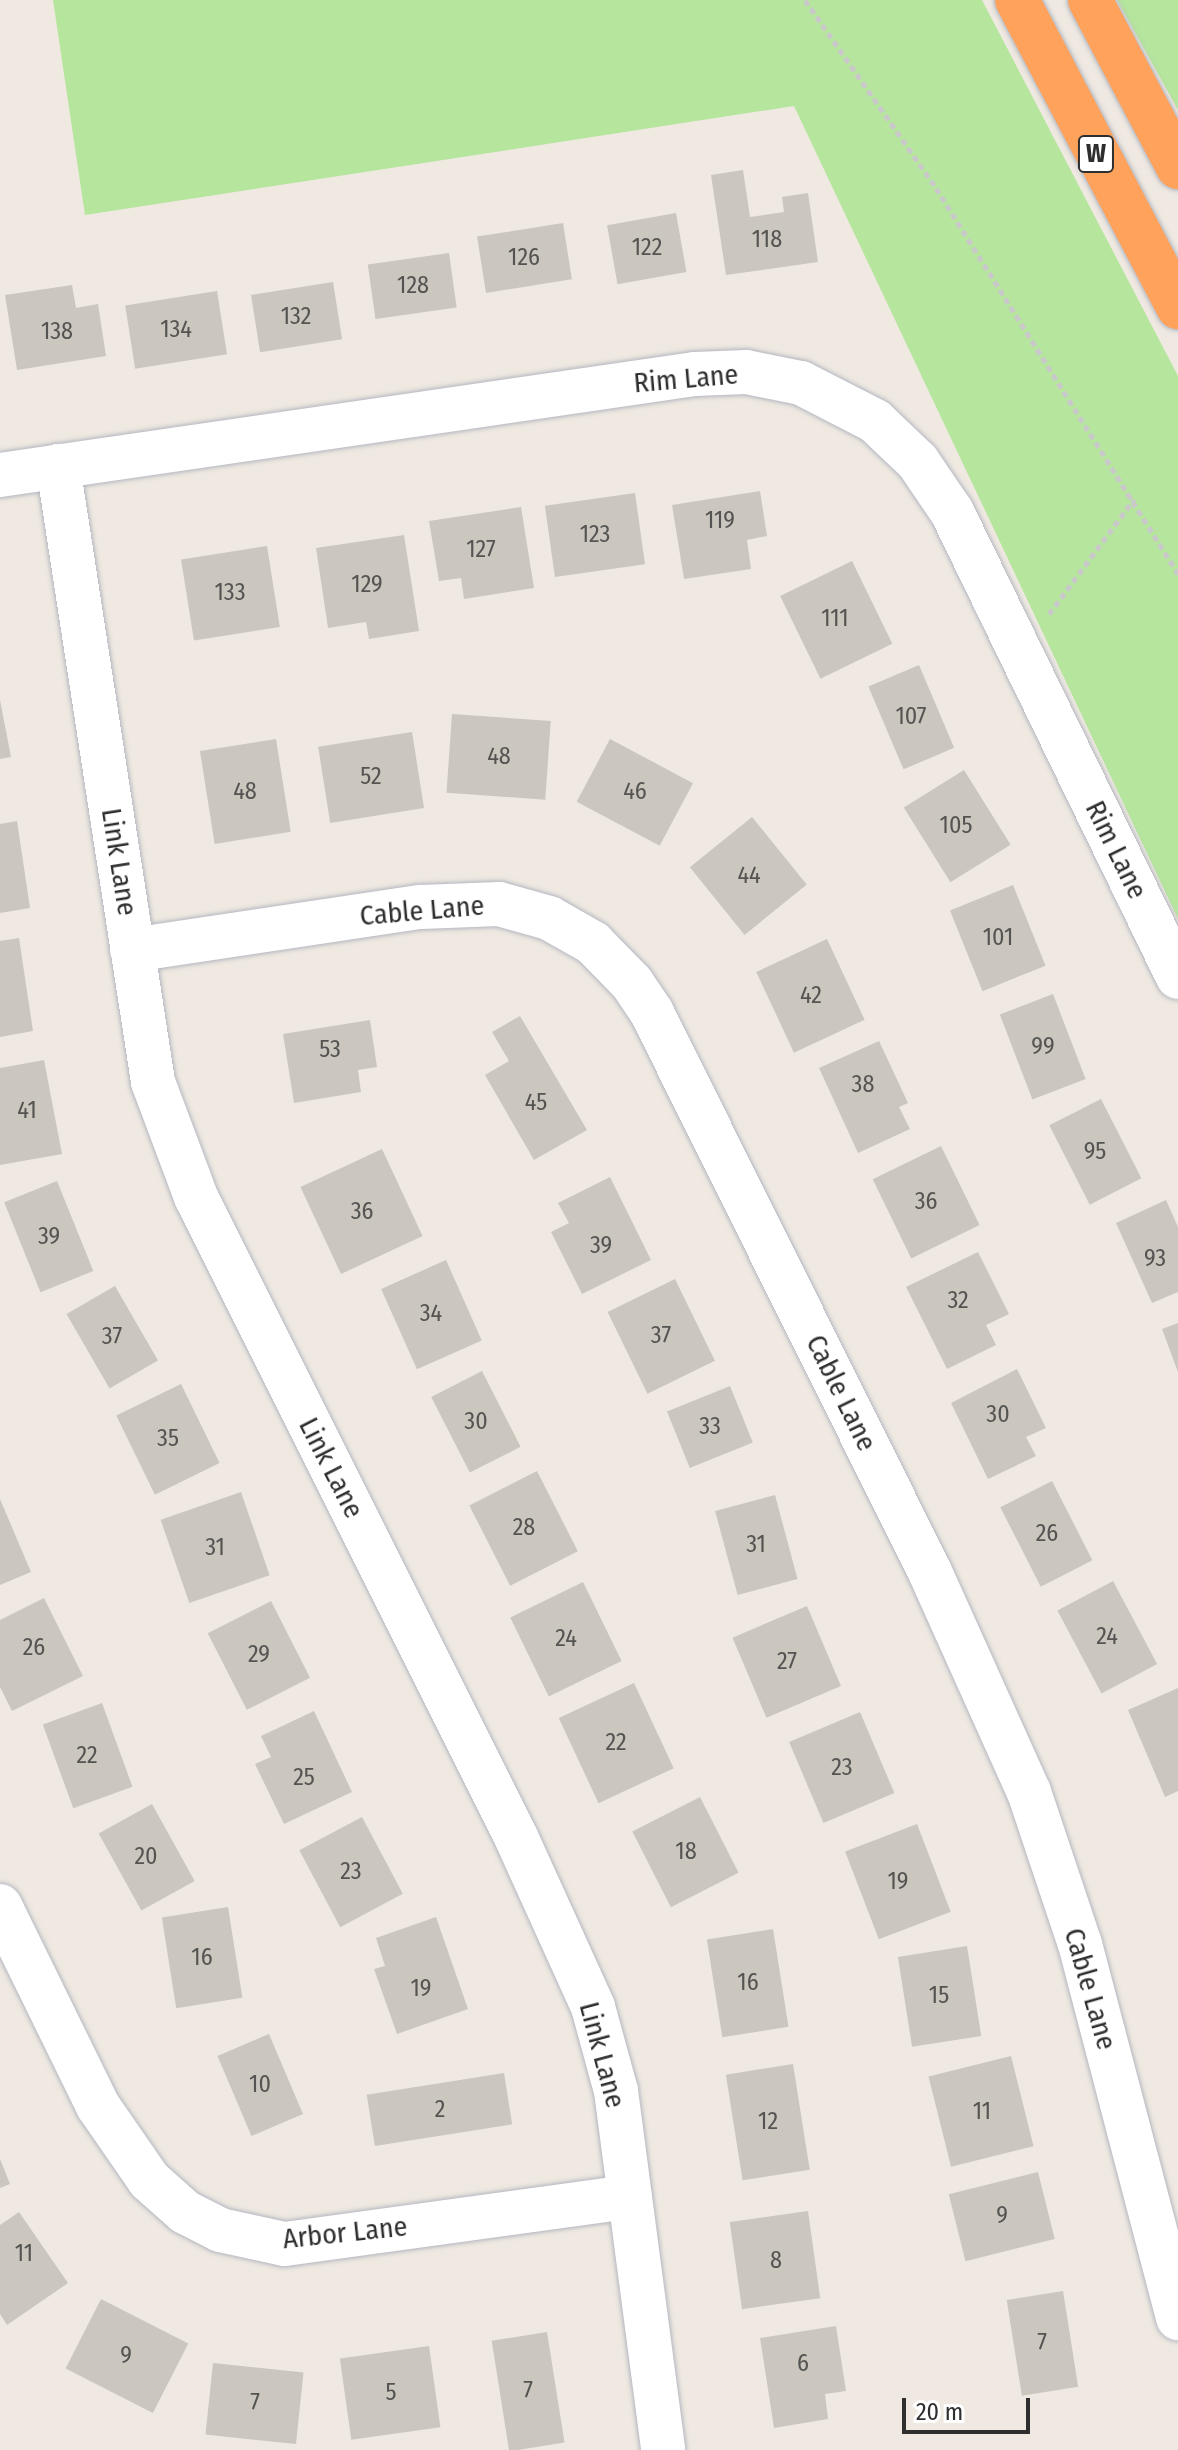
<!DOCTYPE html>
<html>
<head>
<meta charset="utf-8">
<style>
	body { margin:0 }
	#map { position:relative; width:1178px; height:2450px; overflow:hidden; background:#efe9e1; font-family:"Fira Sans Condensed",sans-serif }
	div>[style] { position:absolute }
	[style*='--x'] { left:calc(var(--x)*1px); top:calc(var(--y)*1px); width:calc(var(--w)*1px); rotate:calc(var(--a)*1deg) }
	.green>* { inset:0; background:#b6e59e }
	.building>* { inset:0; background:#cbc7bf; transform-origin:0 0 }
	.path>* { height:5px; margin-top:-2.5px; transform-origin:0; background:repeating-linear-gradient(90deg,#c9c9c9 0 6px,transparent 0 10px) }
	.roads { filter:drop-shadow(0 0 2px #b4b7c1) drop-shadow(0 0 2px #b4b7c1) }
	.minor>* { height:44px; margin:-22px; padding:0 22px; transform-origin:22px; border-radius:22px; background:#fff }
	.highway>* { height:44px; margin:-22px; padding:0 22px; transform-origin:22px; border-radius:22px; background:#ffa35c }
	span { translate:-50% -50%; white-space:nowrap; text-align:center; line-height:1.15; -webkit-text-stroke:6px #fff; paint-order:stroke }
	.number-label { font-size:24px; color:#555452 }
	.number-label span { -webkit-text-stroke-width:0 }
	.shield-label span { padding:2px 6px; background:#fff; border:2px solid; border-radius:6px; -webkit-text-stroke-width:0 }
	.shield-label { font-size:26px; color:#2e2e2e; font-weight:700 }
	.street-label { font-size:28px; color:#2e2e2e }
	.scale { position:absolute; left:902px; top:2398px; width:128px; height:36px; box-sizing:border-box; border:4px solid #2e2e2e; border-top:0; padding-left:10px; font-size:24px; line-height:28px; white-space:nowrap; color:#2e2e2e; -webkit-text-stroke:6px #fff; paint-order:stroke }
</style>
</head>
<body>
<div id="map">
	<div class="green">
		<i style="clip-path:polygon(53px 0,982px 0,1178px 376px,1178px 919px,794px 106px,85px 215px)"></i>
		<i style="clip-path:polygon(1117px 0,1178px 0,1178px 110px)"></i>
	</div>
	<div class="building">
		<i style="clip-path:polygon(743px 170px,750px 217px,784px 212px,782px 197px,808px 193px,818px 262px,726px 275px,711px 175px)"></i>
		<i style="left:676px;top:213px;width:60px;height:70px;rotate:80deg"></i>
		<i style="left:563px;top:223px;width:57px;height:87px;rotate:81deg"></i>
		<i style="left:449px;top:253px;width:55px;height:82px;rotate:82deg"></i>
		<i style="left:333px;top:282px;width:58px;height:83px;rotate:81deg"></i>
		<i style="clip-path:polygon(72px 285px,76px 308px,98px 304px,106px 356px,17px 370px,5px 295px)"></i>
		<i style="left:217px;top:291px;width:64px;height:93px;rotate:81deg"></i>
		<i style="clip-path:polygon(760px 491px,767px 536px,747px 540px,751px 569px,684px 579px,672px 505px)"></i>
		<i style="left:635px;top:493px;width:72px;height:91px;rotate:82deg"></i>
		<i style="clip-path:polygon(521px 507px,534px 588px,464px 599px,461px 578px,439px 581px,429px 521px)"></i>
		<i style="clip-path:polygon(404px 535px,419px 631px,369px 639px,366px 622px,328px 628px,316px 548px)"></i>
		<i style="left:267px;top:546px;width:82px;height:87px;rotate:81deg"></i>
		<i style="left:852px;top:561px;width:92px;height:80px;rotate:64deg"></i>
		<i style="left:919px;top:665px;width:90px;height:55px;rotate:67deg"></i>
		<i style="clip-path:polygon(0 700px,11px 757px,0 759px)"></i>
		<i style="left:452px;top:714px;width:99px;height:79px;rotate:4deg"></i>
		<i style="left:412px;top:732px;width:77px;height:95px;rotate:81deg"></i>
		<i style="left:276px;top:739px;width:94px;height:77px;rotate:81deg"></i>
		<i style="left:610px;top:739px;width:94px;height:71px;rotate:28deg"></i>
		<i style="left:964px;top:770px;width:88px;height:71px;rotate:58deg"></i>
		<i style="left:752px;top:817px;width:87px;height:80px;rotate:51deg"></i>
		<i style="clip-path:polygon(17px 821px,30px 908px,0 913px,0 824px)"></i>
		<i style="left:1013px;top:885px;width:87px;height:68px;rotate:68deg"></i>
		<i style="clip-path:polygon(19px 938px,33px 1031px,0 1037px,0 941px)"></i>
		<i style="left:827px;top:939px;width:89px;height:78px;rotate:65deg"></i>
		<i style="left:1053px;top:994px;width:91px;height:57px;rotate:69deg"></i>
		<i style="clip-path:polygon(520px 1016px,587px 1130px,534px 1160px,485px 1075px,509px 1061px,492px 1032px)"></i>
		<i style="clip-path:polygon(370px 1020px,377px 1067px,358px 1070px,361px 1092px,294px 1103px,283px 1034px)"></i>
		<i style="clip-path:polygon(879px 1041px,908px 1103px,899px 1107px,910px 1129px,858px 1153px,819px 1068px)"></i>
		<i style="clip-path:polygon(44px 1060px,62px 1154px,0 1165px,0 1068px)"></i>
		<i style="left:1101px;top:1099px;width:89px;height:58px;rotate:63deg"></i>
		<i style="left:941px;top:1146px;width:88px;height:76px;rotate:64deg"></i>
		<i style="left:382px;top:1149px;width:96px;height:90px;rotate:65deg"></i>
		<i style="clip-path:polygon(610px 1177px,651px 1260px,582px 1294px,551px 1232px,569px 1223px,558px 1203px)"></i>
		<i style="left:57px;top:1181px;width:97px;height:57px;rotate:68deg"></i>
		<i style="clip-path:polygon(1166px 1200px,1178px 1227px,1178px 1292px,1152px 1303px,1116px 1223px)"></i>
		<i style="clip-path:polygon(978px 1252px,1009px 1314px,986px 1325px,996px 1345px,947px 1369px,906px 1287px)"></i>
		<i style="left:446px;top:1260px;width:88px;height:71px;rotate:66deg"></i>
		<i style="left:675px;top:1279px;width:91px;height:75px;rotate:64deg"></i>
		<i style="left:115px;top:1286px;width:86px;height:56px;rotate:60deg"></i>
		<i style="clip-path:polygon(1178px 1323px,1178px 1372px,1162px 1329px)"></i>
		<i style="clip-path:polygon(1017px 1369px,1046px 1428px,1026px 1437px,1036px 1456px,988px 1479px,951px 1403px)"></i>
		<i style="left:482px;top:1371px;width:85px;height:57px;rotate:63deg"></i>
		<i style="left:181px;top:1384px;width:88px;height:72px;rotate:64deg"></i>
		<i style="left:730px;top:1386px;width:61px;height:68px;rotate:68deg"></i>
		<i style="left:537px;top:1471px;width:90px;height:76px;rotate:63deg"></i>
		<i style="left:1052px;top:1481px;width:89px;height:58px;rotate:63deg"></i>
		<i style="left:241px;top:1492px;width:88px;height:85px;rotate:71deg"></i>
		<i style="left:775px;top:1495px;width:87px;height:62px;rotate:75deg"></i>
		<i style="clip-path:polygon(0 1499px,31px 1572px,0 1585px)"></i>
		<i style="left:1113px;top:1581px;width:94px;height:63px;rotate:62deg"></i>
		<i style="left:583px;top:1582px;width:88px;height:81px;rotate:64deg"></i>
		<i style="clip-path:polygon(44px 1598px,83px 1676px,12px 1711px,0 1687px,0 1620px)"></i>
		<i style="left:271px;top:1601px;width:86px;height:71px;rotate:63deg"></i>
		<i style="left:807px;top:1606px;width:87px;height:81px;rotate:67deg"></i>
		<i style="left:634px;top:1683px;width:94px;height:83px;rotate:65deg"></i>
		<i style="clip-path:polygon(1178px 1688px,1178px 1791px,1165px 1797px,1128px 1710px)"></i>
		<i style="left:102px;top:1703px;width:89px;height:63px;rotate:70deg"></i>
		<i style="clip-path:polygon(314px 1711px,352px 1792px,284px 1824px,255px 1764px,271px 1757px,261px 1736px)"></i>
		<i style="left:860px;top:1712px;width:88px;height:77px;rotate:67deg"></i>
		<i style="left:700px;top:1797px;width:85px;height:76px;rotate:63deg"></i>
		<i style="left:152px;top:1804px;width:88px;height:61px;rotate:61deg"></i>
		<i style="left:362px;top:1817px;width:87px;height:71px;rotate:62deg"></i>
		<i style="left:917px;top:1824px;width:94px;height:77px;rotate:69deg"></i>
		<i style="left:228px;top:1907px;width:92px;height:67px;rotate:81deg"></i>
		<i style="clip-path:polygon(436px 1917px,468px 2009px,397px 2034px,374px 1969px,385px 1966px,376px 1938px)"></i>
		<i style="left:773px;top:1929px;width:99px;height:67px;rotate:81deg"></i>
		<i style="left:967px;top:1946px;width:91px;height:70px;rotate:81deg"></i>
		<i style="left:269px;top:2034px;width:87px;height:56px;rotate:67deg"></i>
		<i style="left:1011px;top:2056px;width:93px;height:85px;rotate:76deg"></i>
		<i style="left:793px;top:2064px;width:107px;height:68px;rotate:81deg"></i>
		<i style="left:504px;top:2073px;width:52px;height:139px;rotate:81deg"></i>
		<i style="clip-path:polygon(0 2159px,10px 2184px,0 2188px)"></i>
		<i style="left:1038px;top:2172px;width:69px;height:92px;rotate:76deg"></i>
		<i style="left:808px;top:2211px;width:88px;height:79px;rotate:82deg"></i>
		<i style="clip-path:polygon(19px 2212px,68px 2283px,7px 2325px,0 2314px,0 2225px)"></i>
		<i style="left:1063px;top:2291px;width:97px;height:57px;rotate:81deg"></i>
		<i style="left:101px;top:2299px;width:98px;height:78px;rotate:27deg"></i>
		<i style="clip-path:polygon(836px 2326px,846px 2391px,825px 2394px,828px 2419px,774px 2428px,760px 2338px)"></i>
		<i style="left:547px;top:2332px;width:112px;height:56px;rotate:81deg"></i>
		<i style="left:429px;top:2346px;width:82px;height:90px;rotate:82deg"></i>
		<i style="left:213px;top:2363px;width:91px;height:72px;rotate:6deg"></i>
	</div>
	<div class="path">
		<i style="--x:805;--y:0;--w:229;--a:55.1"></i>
		<i style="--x:936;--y:188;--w:456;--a:57.9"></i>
		<i style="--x:1049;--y:614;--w:143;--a:-53.5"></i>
	</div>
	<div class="roads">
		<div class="minor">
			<i style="--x:58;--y:466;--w:623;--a:81.23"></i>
			<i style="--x:153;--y:1082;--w:123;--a:69.5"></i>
			<i style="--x:196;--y:1197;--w:716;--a:63.43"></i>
			<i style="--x:516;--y:1837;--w:187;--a:65.6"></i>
			<i style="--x:593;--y:2007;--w:87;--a:74.7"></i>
			<i style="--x:616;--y:2091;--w:362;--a:82.5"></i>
			<i style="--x:0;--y:475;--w:702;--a:-8.27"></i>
			<i style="--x:695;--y:374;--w:51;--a:-2.2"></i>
			<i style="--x:746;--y:372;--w:56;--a:11.3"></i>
			<i style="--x:801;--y:383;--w:83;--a:27.2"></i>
			<i style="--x:875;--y:421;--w:59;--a:43.6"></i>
			<i style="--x:918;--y:462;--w:60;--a:55.8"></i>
			<i style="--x:952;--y:512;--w:517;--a:64.08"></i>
			<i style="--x:132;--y:950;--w:292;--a:-8.5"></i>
			<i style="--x:421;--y:907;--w:78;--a:-2.2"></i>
			<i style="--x:499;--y:904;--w:52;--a:15.6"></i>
			<i style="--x:549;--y:918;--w:51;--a:29.6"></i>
			<i style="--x:593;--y:943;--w:56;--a:45.7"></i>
			<i style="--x:632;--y:983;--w:36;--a:56"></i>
			<i style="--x:652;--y:1013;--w:624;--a:63.56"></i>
			<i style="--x:930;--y:1572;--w:241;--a:65.8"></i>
			<i style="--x:1029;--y:1792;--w:160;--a:71.5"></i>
			<i style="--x:1080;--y:1944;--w:387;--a:75.3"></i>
			<i style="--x:0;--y:1906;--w:223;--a:63.9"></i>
			<i style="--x:98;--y:2106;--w:90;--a:55.4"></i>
			<i style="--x:149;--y:2180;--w:48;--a:41.6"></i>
			<i style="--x:185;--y:2212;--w:39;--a:27"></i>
			<i style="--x:220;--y:2230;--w:66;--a:12.2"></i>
			<i style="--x:285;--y:2244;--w:348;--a:-7.8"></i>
		</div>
		<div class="highway">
			<i style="--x:1017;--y:0;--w:347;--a:62.3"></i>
			<i style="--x:1090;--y:0;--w:189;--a:62.2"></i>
		</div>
	</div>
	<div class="number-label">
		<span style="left:767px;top:240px">118</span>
		<span style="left:647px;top:248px">122</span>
		<span style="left:524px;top:258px">126</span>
		<span style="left:413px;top:286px">128</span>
		<span style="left:296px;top:317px">132</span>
		<span style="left:176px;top:330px">134</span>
		<span style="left:57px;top:332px">138</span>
		<span style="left:720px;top:521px">119</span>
		<span style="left:595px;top:535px">123</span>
		<span style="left:481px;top:550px">127</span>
		<span style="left:367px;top:585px">129</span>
		<span style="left:230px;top:593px">133</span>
		<span style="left:835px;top:619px">111</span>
		<span style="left:911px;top:717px">107</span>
		<span style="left:499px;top:757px">48</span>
		<span style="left:371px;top:777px">52</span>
		<span style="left:245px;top:792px">48</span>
		<span style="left:635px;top:792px">46</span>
		<span style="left:956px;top:826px">105</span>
		<span style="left:749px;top:876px">44</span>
		<span style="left:998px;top:938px">101</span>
		<span style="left:811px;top:996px">42</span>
		<span style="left:1043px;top:1047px">99</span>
		<span style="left:330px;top:1050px">53</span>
		<span style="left:863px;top:1085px">38</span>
		<span style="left:536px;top:1103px">45</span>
		<span style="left:27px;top:1111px">41</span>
		<span style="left:1095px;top:1152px">95</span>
		<span style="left:926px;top:1202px">36</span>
		<span style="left:362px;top:1212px">36</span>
		<span style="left:49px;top:1237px">39</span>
		<span style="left:601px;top:1246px">39</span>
		<span style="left:1155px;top:1259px">93</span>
		<span style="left:958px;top:1301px">32</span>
		<span style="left:431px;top:1314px">34</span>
		<span style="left:661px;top:1336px">37</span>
		<span style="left:112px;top:1337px">37</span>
		<span style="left:998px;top:1415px">30</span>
		<span style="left:476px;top:1422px">30</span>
		<span style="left:710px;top:1427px">33</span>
		<span style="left:168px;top:1439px">35</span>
		<span style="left:524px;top:1528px">28</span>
		<span style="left:1047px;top:1534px">26</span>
		<span style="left:756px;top:1545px">31</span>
		<span style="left:215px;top:1548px">31</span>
		<span style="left:1107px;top:1637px">24</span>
		<span style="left:566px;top:1639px">24</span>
		<span style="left:34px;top:1648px">26</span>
		<span style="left:259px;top:1655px">29</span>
		<span style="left:787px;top:1662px">27</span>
		<span style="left:616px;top:1743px">22</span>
		<span style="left:87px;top:1756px">22</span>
		<span style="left:842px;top:1768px">23</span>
		<span style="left:304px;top:1778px">25</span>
		<span style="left:686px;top:1852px">18</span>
		<span style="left:146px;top:1857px">20</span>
		<span style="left:351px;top:1872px">23</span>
		<span style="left:898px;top:1882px">19</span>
		<span style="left:202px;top:1958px">16</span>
		<span style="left:748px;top:1983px">16</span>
		<span style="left:421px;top:1989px">19</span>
		<span style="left:939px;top:1996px">15</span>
		<span style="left:260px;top:2085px">10</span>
		<span style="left:440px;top:2110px">2</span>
		<span style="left:982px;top:2112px">11</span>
		<span style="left:768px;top:2122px">12</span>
		<span style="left:1002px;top:2216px">9</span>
		<span style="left:24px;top:2254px">11</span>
		<span style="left:776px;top:2261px">8</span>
		<span style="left:1042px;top:2343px">7</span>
		<span style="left:126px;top:2356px">9</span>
		<span style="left:803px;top:2364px">6</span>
		<span style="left:528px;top:2391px">7</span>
		<span style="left:391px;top:2393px">5</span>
		<span style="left:255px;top:2403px">7</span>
	</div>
	<div class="shield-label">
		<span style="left:1096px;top:154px">W</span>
	</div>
	<div class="street-label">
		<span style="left:686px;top:379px;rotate:-5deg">Rim Lane</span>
		<span style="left:1116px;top:850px;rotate:64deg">Rim Lane</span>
		<span style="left:119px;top:862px;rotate:81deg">Link Lane</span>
		<span style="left:422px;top:911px;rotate:-5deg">Cable Lane</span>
		<span style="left:841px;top:1393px;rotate:64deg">Cable Lane</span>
		<span style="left:331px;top:1468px;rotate:63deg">Link Lane</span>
		<span style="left:1090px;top:1989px;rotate:74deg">Cable Lane</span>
		<span style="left:602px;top:2055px;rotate:75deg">Link Lane</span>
		<span style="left:345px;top:2233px;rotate:-6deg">Arbor Lane</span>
	</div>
	<div class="scale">20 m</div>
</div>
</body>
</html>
